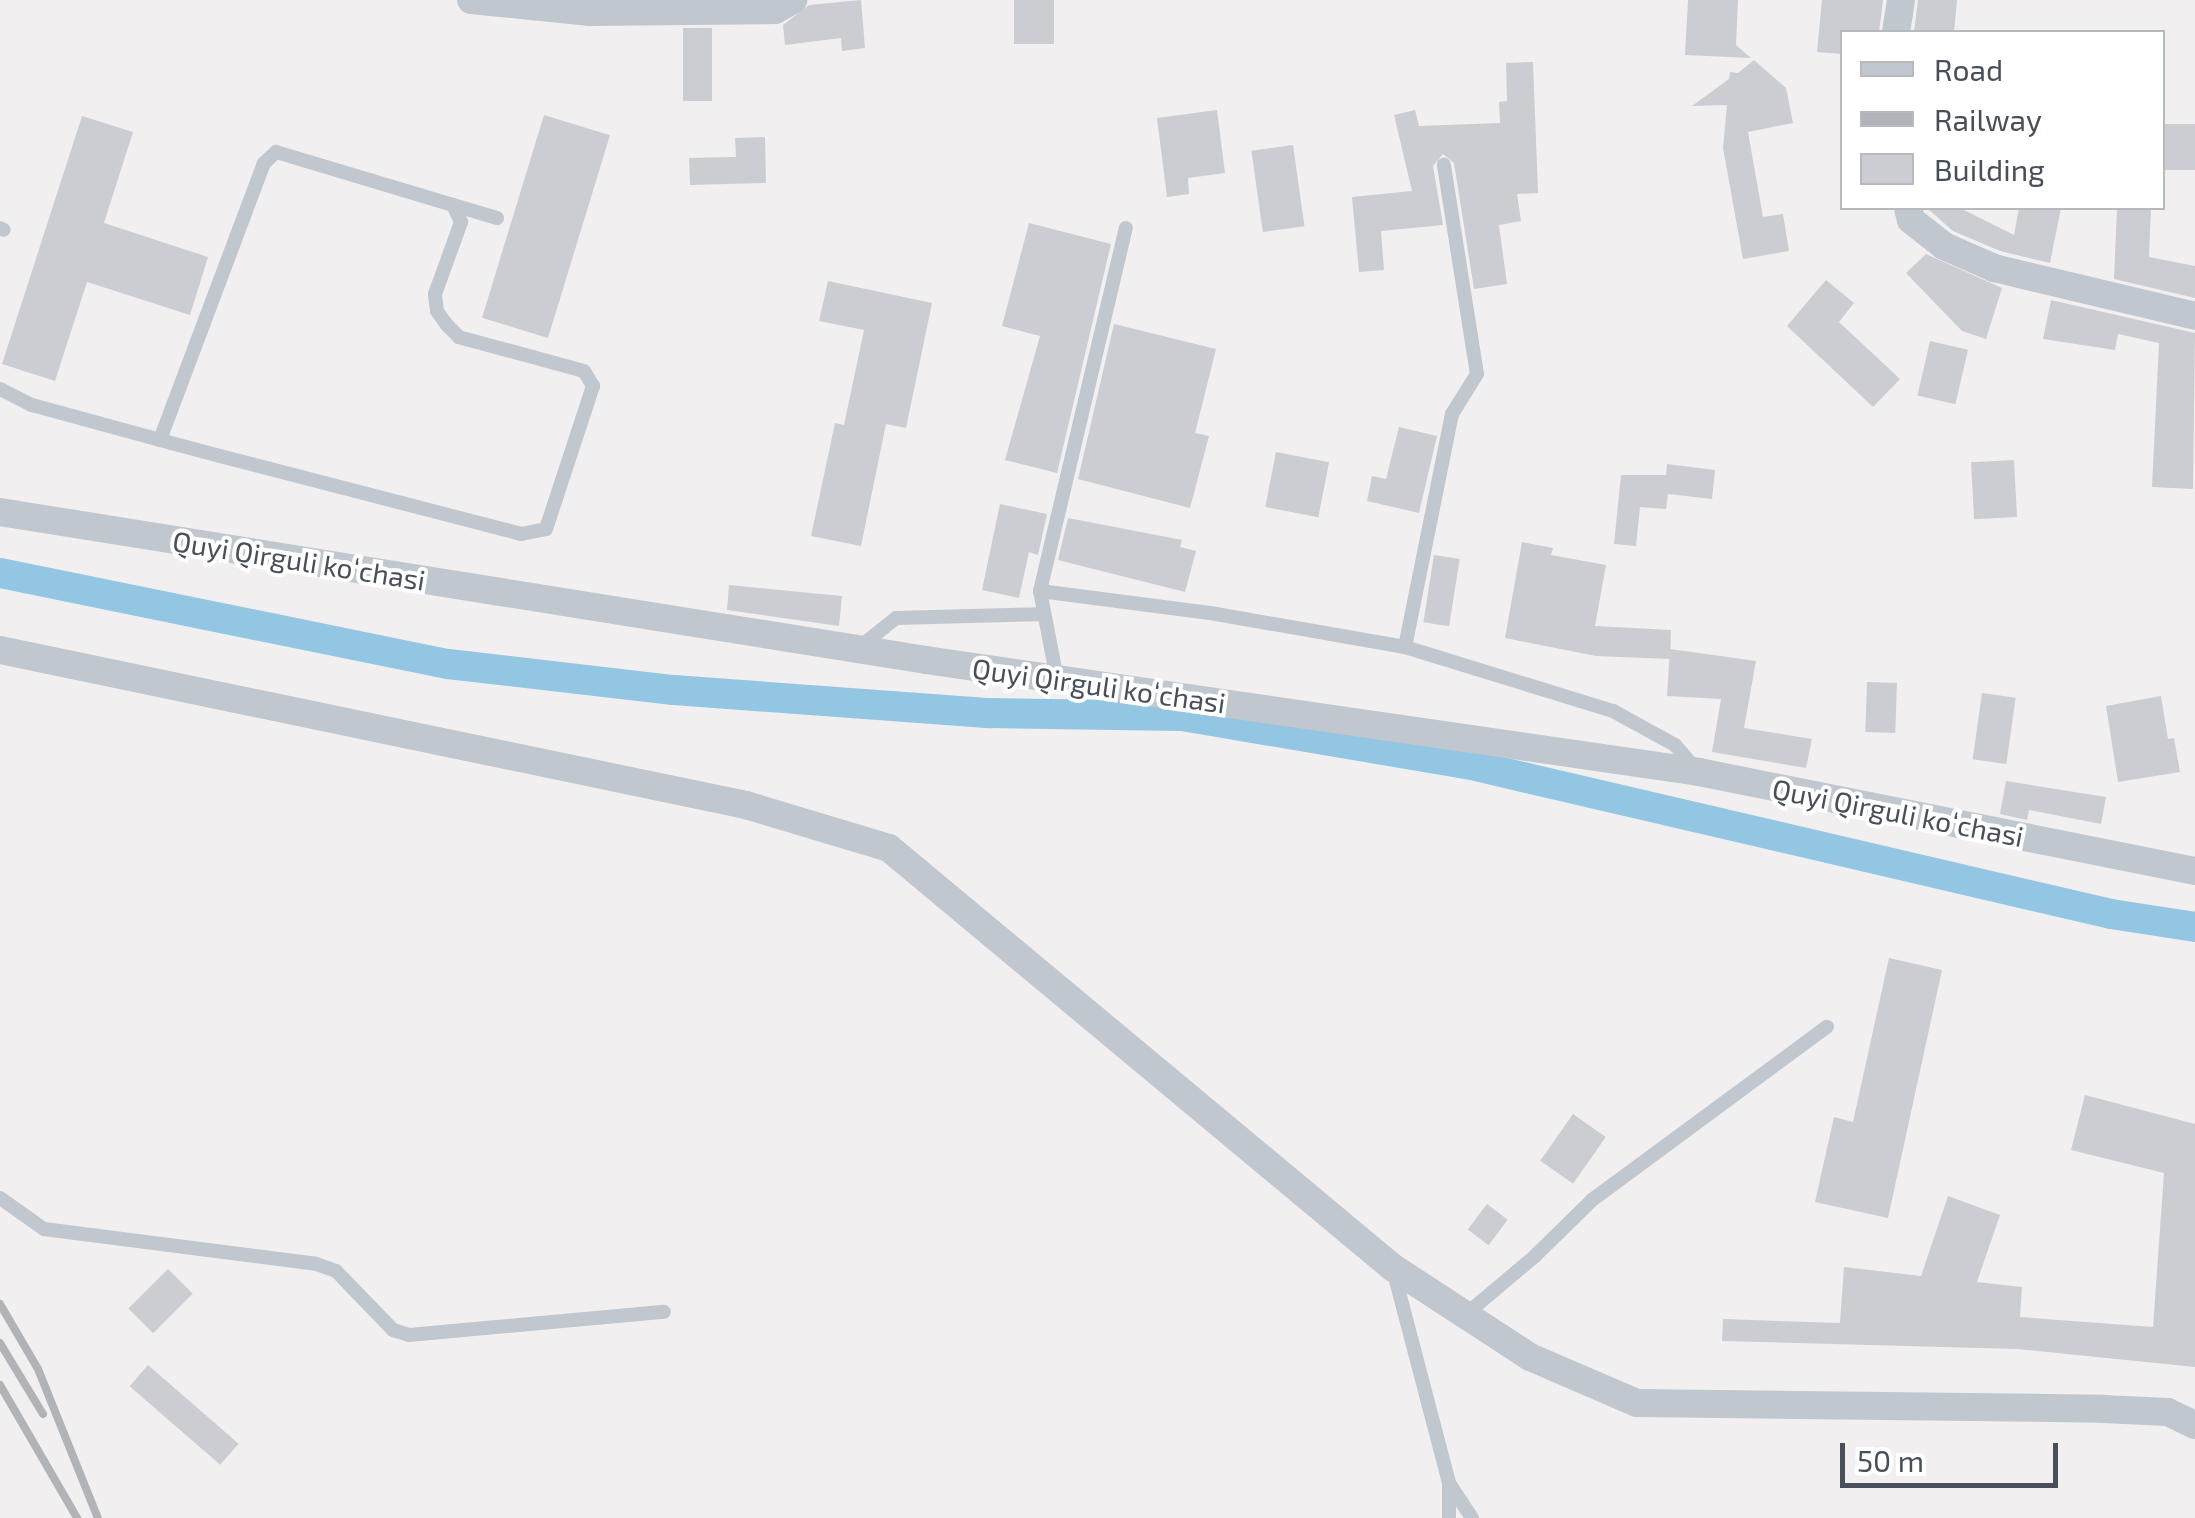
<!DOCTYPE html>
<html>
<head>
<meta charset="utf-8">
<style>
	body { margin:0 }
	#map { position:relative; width:2195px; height:1518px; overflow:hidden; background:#f1efef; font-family:"Exo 2",sans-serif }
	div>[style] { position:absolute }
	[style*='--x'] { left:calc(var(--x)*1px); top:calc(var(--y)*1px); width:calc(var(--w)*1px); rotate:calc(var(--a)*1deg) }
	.canal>* { height:30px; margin:-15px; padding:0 15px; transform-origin:15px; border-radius:15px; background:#93c6e2 }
	.building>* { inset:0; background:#cccdd2; transform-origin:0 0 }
	.lane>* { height:14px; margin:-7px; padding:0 7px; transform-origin:7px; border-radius:7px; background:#c1c7cf }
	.street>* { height:28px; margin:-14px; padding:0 14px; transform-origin:14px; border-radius:14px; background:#c1c7cf }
	.rail>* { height:8px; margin:-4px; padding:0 4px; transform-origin:4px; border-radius:4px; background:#b1b3b8 }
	span { translate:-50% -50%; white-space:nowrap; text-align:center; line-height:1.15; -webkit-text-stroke:8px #fff; paint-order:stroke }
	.street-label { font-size:28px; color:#494f5a }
	.legend { position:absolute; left:1840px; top:30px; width:325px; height:180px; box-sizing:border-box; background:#fff; border:2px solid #b6b9bd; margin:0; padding:12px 18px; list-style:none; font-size:30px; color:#494f5a }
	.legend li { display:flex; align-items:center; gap:20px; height:50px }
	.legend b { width:50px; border:2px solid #b6b9bd }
	.scale { position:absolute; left:1840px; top:1443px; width:218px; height:45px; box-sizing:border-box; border:5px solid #494f5a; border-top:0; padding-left:12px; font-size:30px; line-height:35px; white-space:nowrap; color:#494f5a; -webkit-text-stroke:8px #fff; paint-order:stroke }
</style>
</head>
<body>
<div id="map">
	<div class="canal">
		<i style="--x:0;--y:573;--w:457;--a:11.5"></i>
		<i style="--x:448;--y:664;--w:227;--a:6.6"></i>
		<i style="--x:674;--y:690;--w:317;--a:4.2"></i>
		<i style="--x:990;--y:713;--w:192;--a:0.9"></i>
		<i style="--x:1182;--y:716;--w:289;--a:9.6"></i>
		<i style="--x:1467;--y:764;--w:661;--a:13.11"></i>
		<i style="--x:2111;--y:914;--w:85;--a:8.8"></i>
	</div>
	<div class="building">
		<i style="clip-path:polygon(861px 0,865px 48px,842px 51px,841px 38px,785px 45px,783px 25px,809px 5px)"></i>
		<i style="left:1014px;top:0;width:40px;height:44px"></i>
		<i style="clip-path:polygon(1688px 0,1738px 0,1736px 45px,1751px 58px,1685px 55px)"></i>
		<i style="clip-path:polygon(1822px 0,1883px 0,1879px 32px,1842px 32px,1842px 54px,1817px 52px)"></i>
		<i style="clip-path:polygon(1918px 0,1957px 0,1954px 32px,1914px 32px)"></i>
		<i style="left:683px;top:28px;width:29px;height:73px"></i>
		<i style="clip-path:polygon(1754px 60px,1786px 88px,1793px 123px,1748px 132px,1763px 217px,1783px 214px,1789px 251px,1743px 259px,1723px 148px,1727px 105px,1692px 106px,1729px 79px,1730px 72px,1738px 73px)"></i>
		<i style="clip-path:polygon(1533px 62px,1538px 193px,1517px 194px,1521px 221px,1499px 225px,1507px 284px,1474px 289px,1454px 163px,1443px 154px,1433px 166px,1443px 225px,1381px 231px,1384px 270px,1359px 272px,1352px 197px,1412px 191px,1394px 115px,1415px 110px,1419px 126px,1500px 123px,1499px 102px,1507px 101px,1506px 63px)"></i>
		<i style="clip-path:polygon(1217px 110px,1225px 173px,1188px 178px,1189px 194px,1167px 197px,1157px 118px)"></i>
		<i style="left:544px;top:115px;width:69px;height:212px;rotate:17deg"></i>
		<i style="clip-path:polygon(82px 116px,133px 132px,104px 223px,208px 257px,190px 315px,87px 282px,55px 381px,2px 364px)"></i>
		<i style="left:2195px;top:124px;width:46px;height:33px;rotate:90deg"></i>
		<i style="clip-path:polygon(765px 137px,766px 183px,690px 185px,689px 158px,736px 157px,735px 138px)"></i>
		<i style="left:1293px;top:145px;width:82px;height:42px;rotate:82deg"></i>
		<i style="clip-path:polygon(1927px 208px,1960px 208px,2014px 235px,2019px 208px,2061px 208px,2050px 263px,2000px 251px,1953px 231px)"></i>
		<i style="clip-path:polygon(2117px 208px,2151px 208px,2149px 257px,2195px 266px,2195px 298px,2114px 279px)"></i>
		<i style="clip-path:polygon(1029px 223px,1111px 244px,1057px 473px,1005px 460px,1040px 336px,1002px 326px)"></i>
		<i style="clip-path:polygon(1926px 254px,2002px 288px,1986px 339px,1962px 331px,1906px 273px)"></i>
		<i style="clip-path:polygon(1826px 280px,1854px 303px,1839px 322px,1900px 379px,1873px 407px,1787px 326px)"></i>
		<i style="clip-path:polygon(828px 281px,932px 303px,906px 428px,886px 424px,861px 546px,811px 536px,835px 423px,844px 425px,864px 330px,819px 321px)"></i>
		<i style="clip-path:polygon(2051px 300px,2195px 333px,2193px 489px,2152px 487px,2159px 343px,2118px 334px,2115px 350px,2043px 339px)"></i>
		<i style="clip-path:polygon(1114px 324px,1216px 349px,1195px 433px,1209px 436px,1190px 508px,1078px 479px)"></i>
		<i style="left:1930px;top:341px;width:39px;height:56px;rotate:13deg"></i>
		<i style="clip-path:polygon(1399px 427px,1437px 436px,1419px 513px,1367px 501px,1372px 476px,1386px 479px)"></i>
		<i style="left:1276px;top:452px;width:54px;height:56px;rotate:11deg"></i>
		<i style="left:2014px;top:460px;width:57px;height:43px;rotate:87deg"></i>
		<i style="clip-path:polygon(1667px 464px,1715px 470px,1712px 499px,1668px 494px,1666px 509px,1640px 507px,1636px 546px,1614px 544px,1621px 475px,1666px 475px)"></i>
		<i style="clip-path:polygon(1000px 504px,1047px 514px,1038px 555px,1029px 552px,1019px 598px,982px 590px)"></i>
		<i style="clip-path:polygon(1068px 518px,1182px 540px,1180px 547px,1196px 551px,1185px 592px,1058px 560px)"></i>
		<i style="clip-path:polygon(1522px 542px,1553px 548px,1551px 555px,1606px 565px,1595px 626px,1671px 630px,1670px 659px,1596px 656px,1505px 638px)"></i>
		<i style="left:1434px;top:555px;width:26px;height:68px;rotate:9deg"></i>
		<i style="clip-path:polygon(729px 585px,842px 596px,839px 626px,727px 610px)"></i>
		<i style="clip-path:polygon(1670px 649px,1756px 661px,1744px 728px,1812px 739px,1806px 768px,1712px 752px,1721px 699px,1667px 696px)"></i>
		<i style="left:1867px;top:682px;width:30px;height:50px;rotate:2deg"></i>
		<i style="left:1982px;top:693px;width:34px;height:67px;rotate:8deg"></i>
		<i style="clip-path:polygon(2161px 696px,2168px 739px,2174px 738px,2180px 772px,2118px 782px,2106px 706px)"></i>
		<i style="clip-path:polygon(2006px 781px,2106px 797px,2101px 824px,2029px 810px,2027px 820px,2000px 814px)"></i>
		<i style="clip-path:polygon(1889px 958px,1942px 970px,1888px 1218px,1815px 1202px,1834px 1117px,1853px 1122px)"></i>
		<i style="clip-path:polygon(2085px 1095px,2195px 1124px,2195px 1367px,2017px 1349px,1722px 1341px,1723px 1319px,1840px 1323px,1844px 1267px,1921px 1276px,1948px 1196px,2000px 1215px,1977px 1282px,2022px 1287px,2020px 1317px,2153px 1327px,2164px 1173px,2071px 1150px)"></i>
		<i style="left:1573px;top:1114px;width:40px;height:57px;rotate:35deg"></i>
		<i style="left:1487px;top:1204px;width:26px;height:32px;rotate:37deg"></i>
		<i style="left:168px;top:1269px;width:35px;height:56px;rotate:45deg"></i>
		<i style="left:148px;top:1365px;width:120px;height:28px;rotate:41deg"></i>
	</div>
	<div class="lane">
		<i style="--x:453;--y:205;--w:46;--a:16.5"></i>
		<i style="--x:0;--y:228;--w:4;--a:27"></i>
		<i style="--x:0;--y:389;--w:36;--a:27"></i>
		<i style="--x:32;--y:405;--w:133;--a:15.3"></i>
		<i style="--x:160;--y:440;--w:62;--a:14.9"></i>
		<i style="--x:220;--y:456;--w:311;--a:14.5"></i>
		<i style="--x:521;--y:534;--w:25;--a:-11"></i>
		<i style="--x:546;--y:529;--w:151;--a:-71.8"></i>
		<i style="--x:593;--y:386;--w:17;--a:-121"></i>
		<i style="--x:584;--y:371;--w:130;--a:-164.8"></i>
		<i style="--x:459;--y:337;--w:17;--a:-135"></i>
		<i style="--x:447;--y:325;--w:17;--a:-126"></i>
		<i style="--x:437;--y:311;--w:17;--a:-97"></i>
		<i style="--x:435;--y:294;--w:77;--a:-70.1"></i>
		<i style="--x:461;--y:222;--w:19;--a:-115"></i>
		<i style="--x:453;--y:205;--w:185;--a:-163.3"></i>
		<i style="--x:276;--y:152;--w:16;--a:137"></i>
		<i style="--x:264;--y:163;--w:296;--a:110.6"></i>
		<i style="--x:1040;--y:591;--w:177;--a:7.4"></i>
		<i style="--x:1216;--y:614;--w:192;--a:9.9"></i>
		<i style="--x:1405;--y:647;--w:218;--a:17.1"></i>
		<i style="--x:1613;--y:711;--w:71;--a:28.7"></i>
		<i style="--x:1675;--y:745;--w:30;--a:49"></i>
		<i style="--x:860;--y:647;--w:46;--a:-38.9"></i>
		<i style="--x:896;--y:618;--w:148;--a:-1.5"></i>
		<i style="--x:1405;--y:647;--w:238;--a:-78.6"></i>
		<i style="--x:1452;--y:414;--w:47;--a:-58"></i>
		<i style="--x:1477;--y:374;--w:212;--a:-99"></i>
		<i style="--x:1057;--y:679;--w:90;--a:-100.9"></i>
		<i style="--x:1040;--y:591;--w:373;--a:-76.7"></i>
		<i style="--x:0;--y:1198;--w:54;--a:35.2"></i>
		<i style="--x:44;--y:1229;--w:274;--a:7.3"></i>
		<i style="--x:316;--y:1264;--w:21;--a:19"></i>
		<i style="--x:336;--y:1271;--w:82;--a:46"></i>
		<i style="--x:393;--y:1330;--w:17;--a:17"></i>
		<i style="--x:409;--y:1335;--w:256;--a:-5.2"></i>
		<i style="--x:1394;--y:1273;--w:217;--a:75.3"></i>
		<i style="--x:1449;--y:1483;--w:42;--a:56.7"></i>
		<i style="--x:1465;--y:1315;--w:92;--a:-40.1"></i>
		<i style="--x:1535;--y:1256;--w:80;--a:-44.5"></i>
		<i style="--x:1592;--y:1200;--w:292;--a:-36.4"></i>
		<i style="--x:1449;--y:1518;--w:34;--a:-90"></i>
	</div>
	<div class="street">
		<i style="--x:471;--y:0;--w:120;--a:5.8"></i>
		<i style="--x:590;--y:12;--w:185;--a:-0.6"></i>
		<i style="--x:775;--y:10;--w:21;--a:-29"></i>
		<i style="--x:1896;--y:32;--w:32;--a:-81"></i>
		<i style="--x:1908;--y:208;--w:12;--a:76"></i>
		<i style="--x:1911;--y:220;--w:42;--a:38.2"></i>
		<i style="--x:1944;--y:246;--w:55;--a:23.7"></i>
		<i style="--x:1994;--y:268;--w:207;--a:13.4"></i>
		<i style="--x:0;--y:512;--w:938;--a:9.08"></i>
		<i style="--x:926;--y:660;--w:781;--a:8.24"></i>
		<i style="--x:1699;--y:772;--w:506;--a:11.29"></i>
		<i style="--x:0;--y:650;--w:762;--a:11.74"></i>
		<i style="--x:746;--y:805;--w:149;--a:16.7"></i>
		<i style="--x:889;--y:848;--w:655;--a:39.79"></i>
		<i style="--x:1392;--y:1267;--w:165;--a:33.1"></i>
		<i style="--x:1530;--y:1357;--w:116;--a:23.3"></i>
		<i style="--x:1637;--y:1403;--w:466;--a:0.7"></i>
		<i style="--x:2103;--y:1409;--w:65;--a:2.6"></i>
		<i style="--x:2168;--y:1412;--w:30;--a:26"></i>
	</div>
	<div class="rail">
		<i style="--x:0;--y:1304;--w:75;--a:59.7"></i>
		<i style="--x:38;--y:1369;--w:161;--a:68.1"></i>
		<i style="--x:0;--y:1343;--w:83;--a:58.8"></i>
		<i style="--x:0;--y:1385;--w:154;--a:59.9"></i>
	</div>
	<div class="street-label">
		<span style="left:299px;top:560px;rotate:9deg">Quyi Qirguli koʻchasi</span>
		<span style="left:1099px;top:685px;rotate:8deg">Quyi Qirguli koʻchasi</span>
		<span style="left:1898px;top:812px;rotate:11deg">Quyi Qirguli koʻchasi</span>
	</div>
	<ul class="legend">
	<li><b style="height:12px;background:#c1c7cf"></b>Road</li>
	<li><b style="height:12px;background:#b1b3b8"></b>Railway</li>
	<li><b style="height:28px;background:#cccdd2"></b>Building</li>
	</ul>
	<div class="scale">50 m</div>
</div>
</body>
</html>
